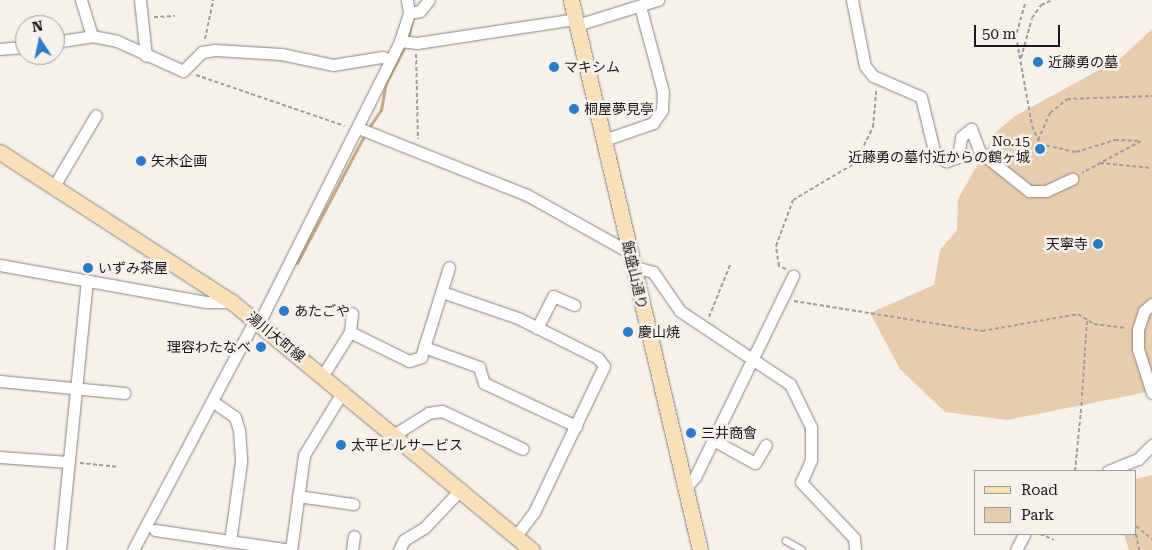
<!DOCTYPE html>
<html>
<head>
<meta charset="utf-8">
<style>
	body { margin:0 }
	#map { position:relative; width:1152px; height:550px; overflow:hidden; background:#f6f1eb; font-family:"Roboto Serif","Noto Sans JP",serif }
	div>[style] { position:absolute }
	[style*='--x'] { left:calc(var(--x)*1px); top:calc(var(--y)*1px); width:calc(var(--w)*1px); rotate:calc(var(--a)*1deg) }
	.green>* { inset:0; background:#e7ccae }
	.stream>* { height:3px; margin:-1.5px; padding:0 1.5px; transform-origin:1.5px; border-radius:1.5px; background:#c8a883 }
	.path>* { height:2px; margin-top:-1px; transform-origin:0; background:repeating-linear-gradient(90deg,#a09c98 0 4px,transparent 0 6.5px) }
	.roads { filter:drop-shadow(0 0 1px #88847e) drop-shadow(0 0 1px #88847e) }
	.lane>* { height:5.5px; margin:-2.75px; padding:0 2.75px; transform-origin:2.75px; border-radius:2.75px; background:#fff }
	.street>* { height:11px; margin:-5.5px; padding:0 5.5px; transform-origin:5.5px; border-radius:5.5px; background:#fff }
	.secondary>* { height:15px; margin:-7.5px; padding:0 7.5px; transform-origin:7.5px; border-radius:7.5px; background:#f9e0b8 }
	.dots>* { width:14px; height:14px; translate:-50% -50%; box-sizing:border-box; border:2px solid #f6f1eb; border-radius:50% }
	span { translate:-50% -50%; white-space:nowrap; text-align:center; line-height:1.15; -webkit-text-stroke:5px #f6f1eb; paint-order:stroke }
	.poi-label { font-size:14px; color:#1c1a18 }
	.left { translate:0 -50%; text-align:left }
	.right { translate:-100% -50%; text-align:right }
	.street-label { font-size:14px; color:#1c1a18 }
	.legend { position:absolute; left:974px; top:470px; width:162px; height:65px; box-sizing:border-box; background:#f6f1eb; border:1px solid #9f9b97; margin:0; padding:6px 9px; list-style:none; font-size:15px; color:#1c1a18 }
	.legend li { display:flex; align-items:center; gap:10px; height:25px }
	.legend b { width:25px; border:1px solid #9f9b97 }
	.north { position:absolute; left:15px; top:15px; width:50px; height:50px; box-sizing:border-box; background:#f6f1eb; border:1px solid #9f9b97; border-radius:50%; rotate:350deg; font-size:14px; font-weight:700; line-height:20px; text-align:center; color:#1c1a18 }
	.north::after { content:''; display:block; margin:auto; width:18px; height:22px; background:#277dcb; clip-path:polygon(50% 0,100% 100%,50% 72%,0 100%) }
	.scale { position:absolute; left:974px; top:25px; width:86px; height:22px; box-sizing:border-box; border:2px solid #1c1a18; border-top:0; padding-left:6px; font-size:15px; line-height:18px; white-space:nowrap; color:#1c1a18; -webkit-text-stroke:4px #f6f1eb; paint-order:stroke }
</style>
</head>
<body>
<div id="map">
	<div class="green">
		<i style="clip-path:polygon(1152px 29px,1152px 391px,1007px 420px,945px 412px,900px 369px,870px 313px,934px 285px,940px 250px,957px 230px,958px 199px,996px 132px,1015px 116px,1121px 58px)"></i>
		<i style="clip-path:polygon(1152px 475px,1152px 550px,1129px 550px,1124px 534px,1136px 534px,1136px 479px)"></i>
	</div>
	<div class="stream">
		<i style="--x:408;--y:38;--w:23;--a:-77"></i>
		<i style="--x:368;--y:129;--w:23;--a:-56"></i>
		<i style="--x:381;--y:110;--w:27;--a:-80"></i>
		<i style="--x:386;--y:83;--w:44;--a:-62.9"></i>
		<i style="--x:297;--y:263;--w:146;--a:-62.2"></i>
	</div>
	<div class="path">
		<i style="--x:1025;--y:4;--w:33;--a:106"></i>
		<i style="--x:1016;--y:36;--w:91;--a:79.9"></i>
		<i style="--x:1032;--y:126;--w:20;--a:66"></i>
		<i style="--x:1040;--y:144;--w:37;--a:13"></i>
		<i style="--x:1076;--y:152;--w:41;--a:-17.1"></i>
		<i style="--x:1115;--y:140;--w:26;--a:2"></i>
		<i style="--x:1141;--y:141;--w:67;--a:151.5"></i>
		<i style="--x:154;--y:17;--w:21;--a:-3"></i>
		<i style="--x:205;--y:39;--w:40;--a:-78"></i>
		<i style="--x:416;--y:54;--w:85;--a:88.7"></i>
		<i style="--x:1021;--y:58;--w:41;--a:-74.6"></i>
		<i style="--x:1032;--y:18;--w:16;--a:-55"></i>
		<i style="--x:1041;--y:5;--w:12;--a:-24"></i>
		<i style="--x:196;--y:75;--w:157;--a:18.9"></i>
		<i style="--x:1038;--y:140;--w:30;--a:-66"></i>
		<i style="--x:1050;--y:113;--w:22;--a:-39"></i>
		<i style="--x:1067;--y:99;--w:85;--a:-2"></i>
		<i style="--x:1100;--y:163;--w:52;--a:5.5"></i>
		<i style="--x:786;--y:269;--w:8;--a:-157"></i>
		<i style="--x:779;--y:266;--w:20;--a:-99"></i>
		<i style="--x:776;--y:246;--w:49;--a:-69.7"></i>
		<i style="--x:793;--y:200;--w:72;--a:-30.8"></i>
		<i style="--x:855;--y:163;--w:40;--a:-63.4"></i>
		<i style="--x:873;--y:127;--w:37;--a:-85"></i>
		<i style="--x:794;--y:301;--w:190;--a:9.1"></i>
		<i style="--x:982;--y:331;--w:97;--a:-10"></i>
		<i style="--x:1078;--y:314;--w:19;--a:32"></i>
		<i style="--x:1094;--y:324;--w:32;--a:7"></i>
		<i style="--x:709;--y:317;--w:56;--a:-68"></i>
		<i style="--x:1082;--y:396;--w:76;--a:-86.2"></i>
		<i style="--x:80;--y:463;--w:37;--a:6"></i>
		<i style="--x:1075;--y:471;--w:72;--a:-84.4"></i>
		<i style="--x:1136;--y:526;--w:21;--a:39"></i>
		<i style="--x:1040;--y:534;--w:15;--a:23"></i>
		<i style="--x:1136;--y:534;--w:16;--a:79"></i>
	</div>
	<div class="roads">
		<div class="lane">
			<i style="--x:786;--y:541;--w:18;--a:29"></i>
		</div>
		<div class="street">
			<i style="--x:81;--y:0;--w:38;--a:73"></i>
			<i style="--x:140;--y:0;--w:56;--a:83.9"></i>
			<i style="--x:852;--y:0;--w:67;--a:78.9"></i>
			<i style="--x:865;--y:66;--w:13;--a:51"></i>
			<i style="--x:873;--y:76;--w:52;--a:23.6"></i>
			<i style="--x:921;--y:97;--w:60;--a:76.4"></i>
			<i style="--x:935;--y:155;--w:13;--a:29"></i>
			<i style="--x:946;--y:161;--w:13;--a:-18"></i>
			<i style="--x:958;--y:157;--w:20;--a:-81"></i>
			<i style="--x:961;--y:137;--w:13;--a:-39"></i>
			<i style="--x:971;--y:129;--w:25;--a:69"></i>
			<i style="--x:980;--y:152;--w:63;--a:38.5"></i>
			<i style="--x:1029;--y:191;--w:17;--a:0"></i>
			<i style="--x:1046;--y:191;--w:29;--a:-25"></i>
			<i style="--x:409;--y:13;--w:11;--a:-10"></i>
			<i style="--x:420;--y:11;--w:14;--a:-51"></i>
			<i style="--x:577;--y:25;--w:85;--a:-17.2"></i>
			<i style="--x:400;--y:41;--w:17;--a:7"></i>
			<i style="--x:417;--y:43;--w:161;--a:-8.6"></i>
			<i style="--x:55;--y:42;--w:37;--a:-9"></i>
			<i style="--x:92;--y:36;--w:25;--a:11"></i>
			<i style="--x:117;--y:41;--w:72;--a:24.4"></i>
			<i style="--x:183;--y:71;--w:27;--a:-45"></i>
			<i style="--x:202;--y:52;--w:13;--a:-9"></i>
			<i style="--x:215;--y:50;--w:66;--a:3.5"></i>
			<i style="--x:281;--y:54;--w:53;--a:11.9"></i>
			<i style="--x:333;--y:65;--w:50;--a:-9.3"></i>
			<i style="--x:382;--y:57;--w:9;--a:18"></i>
			<i style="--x:0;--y:49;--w:25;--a:-5"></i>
			<i style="--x:358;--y:128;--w:182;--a:21.6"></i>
			<i style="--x:527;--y:195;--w:117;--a:29.2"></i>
			<i style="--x:604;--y:140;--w:52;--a:-19.1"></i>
			<i style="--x:653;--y:123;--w:16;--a:-55"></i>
			<i style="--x:662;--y:110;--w:18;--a:-87"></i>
			<i style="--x:663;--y:92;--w:89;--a:-105"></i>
			<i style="--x:54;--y:186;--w:82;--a:-59.4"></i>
			<i style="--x:0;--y:265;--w:209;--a:10.2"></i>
			<i style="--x:206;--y:302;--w:26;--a:0"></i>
			<i style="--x:632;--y:266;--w:22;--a:16"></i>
			<i style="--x:653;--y:272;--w:47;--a:55.3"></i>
			<i style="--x:680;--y:311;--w:132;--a:33.6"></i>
			<i style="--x:790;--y:384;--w:48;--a:64"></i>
			<i style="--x:811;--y:427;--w:33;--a:90"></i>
			<i style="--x:811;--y:460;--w:24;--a:114"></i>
			<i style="--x:801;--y:482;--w:77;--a:46.6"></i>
			<i style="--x:854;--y:538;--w:12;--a:85"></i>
			<i style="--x:442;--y:292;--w:80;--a:18.9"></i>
			<i style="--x:518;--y:318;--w:89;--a:26.6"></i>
			<i style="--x:598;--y:358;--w:10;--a:53"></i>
			<i style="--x:604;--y:366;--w:162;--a:115.6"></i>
			<i style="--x:534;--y:512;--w:30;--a:127"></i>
			<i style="--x:1152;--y:304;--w:11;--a:139"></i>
			<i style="--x:1144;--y:311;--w:19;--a:108"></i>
			<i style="--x:1138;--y:329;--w:20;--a:90"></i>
			<i style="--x:1138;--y:349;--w:46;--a:72.3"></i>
			<i style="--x:259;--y:323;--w:315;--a:-63.4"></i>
			<i style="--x:400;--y:41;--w:29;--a:-72"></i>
			<i style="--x:409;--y:13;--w:13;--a:-99"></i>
			<i style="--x:537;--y:328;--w:36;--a:-63"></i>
			<i style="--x:553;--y:296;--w:23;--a:23"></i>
			<i style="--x:350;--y:332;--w:66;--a:26.2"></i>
			<i style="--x:409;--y:361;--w:13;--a:-18"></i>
			<i style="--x:421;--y:357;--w:94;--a:-72.7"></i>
			<i style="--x:424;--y:347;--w:59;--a:20"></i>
			<i style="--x:479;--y:367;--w:17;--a:73"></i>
			<i style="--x:484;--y:383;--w:102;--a:25.1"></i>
			<i style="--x:323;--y:375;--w:51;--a:-57.9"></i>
			<i style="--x:350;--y:332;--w:19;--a:-84"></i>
			<i style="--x:0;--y:381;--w:125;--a:5.5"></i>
			<i style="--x:212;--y:401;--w:28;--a:35"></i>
			<i style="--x:235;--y:417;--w:14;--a:73"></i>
			<i style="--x:239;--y:430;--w:32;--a:86"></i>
			<i style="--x:241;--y:462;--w:80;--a:97.9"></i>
			<i style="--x:395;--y:434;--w:39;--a:-32"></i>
			<i style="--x:428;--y:413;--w:14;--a:-8"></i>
			<i style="--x:442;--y:411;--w:89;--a:25.1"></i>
			<i style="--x:713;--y:440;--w:48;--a:28.7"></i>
			<i style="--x:755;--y:463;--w:21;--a:-59"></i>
			<i style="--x:0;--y:457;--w:68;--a:4.2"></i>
			<i style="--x:1108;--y:471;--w:32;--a:-22"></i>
			<i style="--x:1138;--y:459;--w:20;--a:-45"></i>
			<i style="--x:685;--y:488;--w:15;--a:-48"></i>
			<i style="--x:695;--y:477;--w:224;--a:-64"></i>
			<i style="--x:298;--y:496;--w:56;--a:8.3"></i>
			<i style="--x:155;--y:530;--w:137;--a:8.4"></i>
			<i style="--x:291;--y:550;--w:96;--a:-82.2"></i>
			<i style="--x:304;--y:455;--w:75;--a:-58.6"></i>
			<i style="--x:60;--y:550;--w:271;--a:-84.3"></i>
			<i style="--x:133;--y:550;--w:260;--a:-62.1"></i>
			<i style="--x:352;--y:550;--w:14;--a:-82"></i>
			<i style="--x:399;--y:550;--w:11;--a:-63"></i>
			<i style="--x:404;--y:540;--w:23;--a:-31"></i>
			<i style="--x:424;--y:528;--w:54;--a:-46.5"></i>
			<i style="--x:1016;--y:550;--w:18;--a:-63"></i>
		</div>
		<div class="secondary">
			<i style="--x:571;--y:0;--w:565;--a:76.8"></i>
			<i style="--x:0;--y:152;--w:276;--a:32.9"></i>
			<i style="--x:232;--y:302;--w:389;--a:39.6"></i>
		</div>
	</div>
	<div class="dots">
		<i style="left:1038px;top:62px;background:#277dcb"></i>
		<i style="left:554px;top:67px;background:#277dcb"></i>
		<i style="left:574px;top:109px;background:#277dcb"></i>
		<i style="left:1040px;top:149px;background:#277dcb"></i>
		<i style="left:141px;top:161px;background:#277dcb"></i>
		<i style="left:1098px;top:244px;background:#277dcb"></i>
		<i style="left:88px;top:268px;background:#277dcb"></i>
		<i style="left:284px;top:311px;background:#277dcb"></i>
		<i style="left:628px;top:332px;background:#277dcb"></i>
		<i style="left:261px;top:347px;background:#277dcb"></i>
		<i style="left:691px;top:433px;background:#277dcb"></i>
		<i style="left:341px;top:445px;background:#277dcb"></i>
	</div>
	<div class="poi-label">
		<span class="left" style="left:1048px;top:62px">近藤勇の墓</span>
		<span class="left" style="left:564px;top:67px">マキシム</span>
		<span class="left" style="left:584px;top:109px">桐屋夢見亭</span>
		<span class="right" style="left:1030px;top:149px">No.15<br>近藤勇の墓付近からの鶴ヶ城</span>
		<span class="left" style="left:151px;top:161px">矢木企画</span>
		<span class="right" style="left:1088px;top:244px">天寧寺</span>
		<span class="left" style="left:98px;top:268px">いずみ茶屋</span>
		<span class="left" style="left:294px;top:311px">あたごや</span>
		<span class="left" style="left:638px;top:332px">慶山焼</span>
		<span class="right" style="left:251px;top:347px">理容わたなべ</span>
		<span class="left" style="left:701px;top:433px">三井商會</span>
		<span class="left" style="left:351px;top:445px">太平ビルサービス</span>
	</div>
	<div class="street-label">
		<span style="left:635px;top:275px;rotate:77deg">飯盛山通り</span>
		<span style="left:276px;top:337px;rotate:39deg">湯川大町線</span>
	</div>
	<ul class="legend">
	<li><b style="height:6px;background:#f9e0b8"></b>Road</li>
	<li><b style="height:14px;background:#e7ccae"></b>Park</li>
	</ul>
	<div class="north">N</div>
	<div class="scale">50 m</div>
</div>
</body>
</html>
